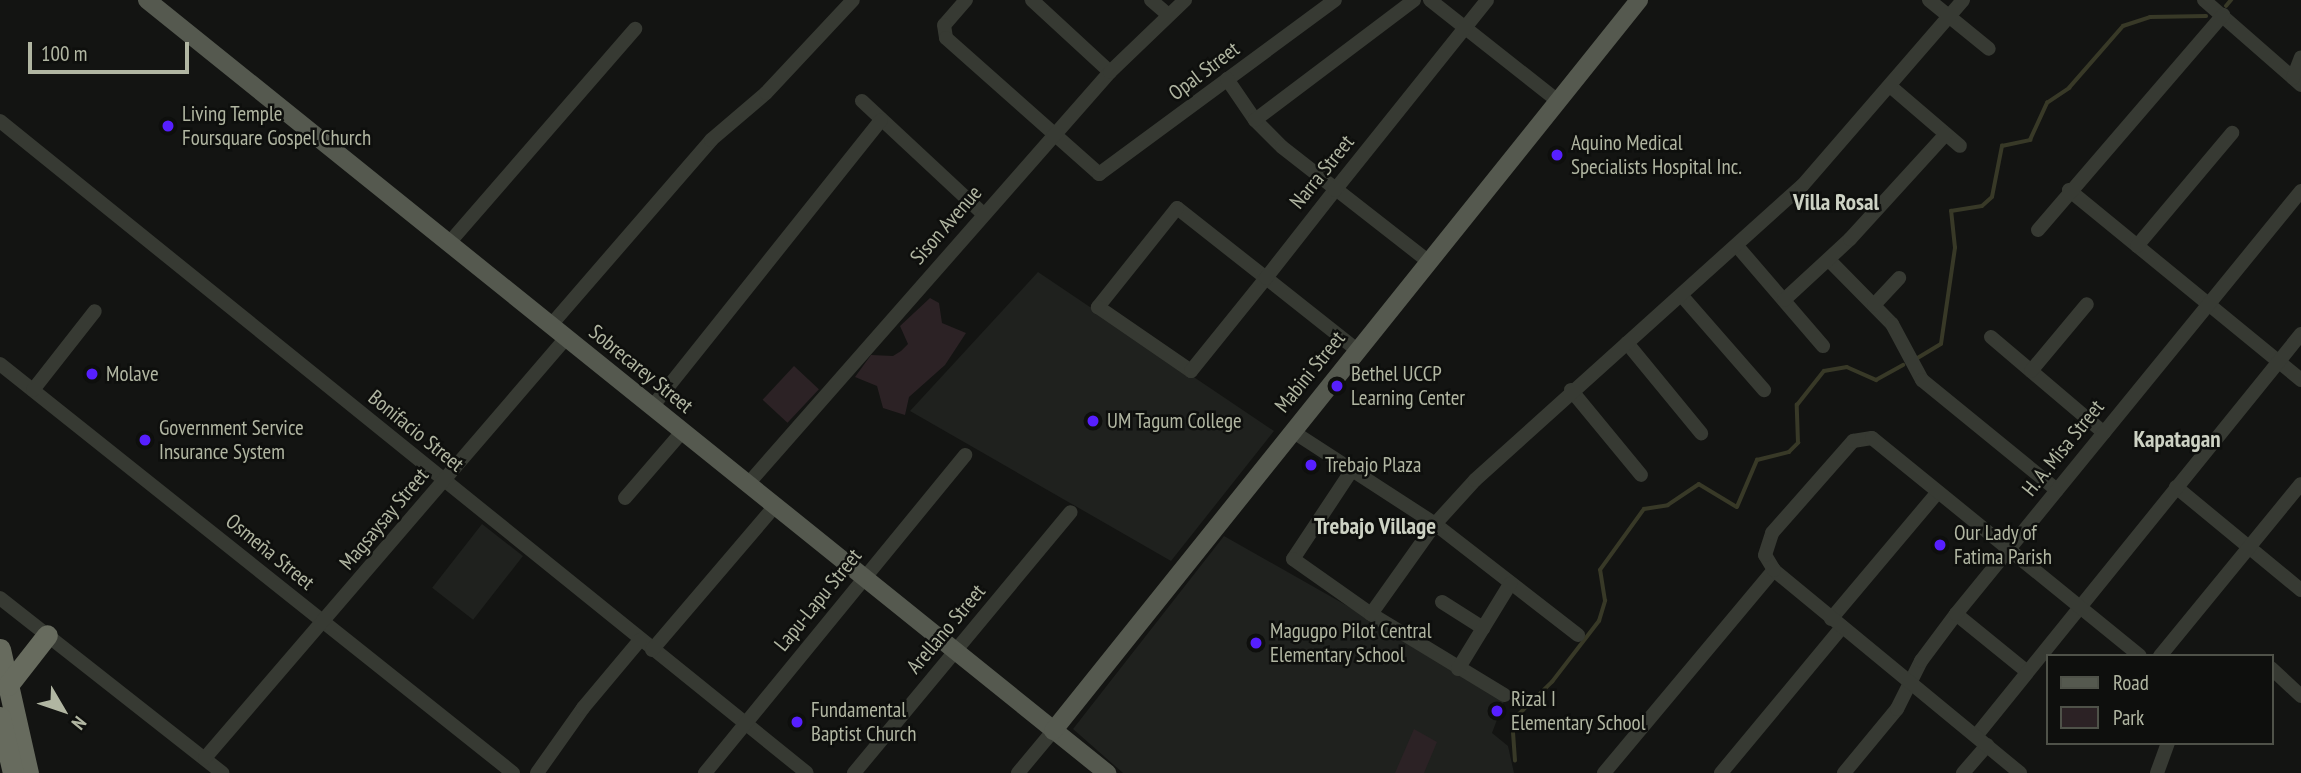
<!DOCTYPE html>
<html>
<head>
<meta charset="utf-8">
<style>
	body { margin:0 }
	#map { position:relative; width:2301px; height:773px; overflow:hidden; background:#131412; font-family:"PT Sans Narrow",sans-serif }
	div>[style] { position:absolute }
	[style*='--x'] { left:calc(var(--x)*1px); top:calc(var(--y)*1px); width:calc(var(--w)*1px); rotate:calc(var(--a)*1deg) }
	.built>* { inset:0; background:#1f211e; transform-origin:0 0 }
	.green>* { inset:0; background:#2c2225; transform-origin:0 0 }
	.stream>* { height:3.5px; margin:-1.75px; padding:0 1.75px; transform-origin:1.75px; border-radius:1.75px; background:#383927 }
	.minor>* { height:14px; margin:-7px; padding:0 7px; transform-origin:7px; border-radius:7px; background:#373a33 }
	.major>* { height:18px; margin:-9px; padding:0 9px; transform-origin:9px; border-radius:9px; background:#55594f }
	.highway>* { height:21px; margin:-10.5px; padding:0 10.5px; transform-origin:10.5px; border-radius:10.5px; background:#676b5e }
	.dots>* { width:19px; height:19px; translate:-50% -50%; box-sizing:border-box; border:4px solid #0e0f0d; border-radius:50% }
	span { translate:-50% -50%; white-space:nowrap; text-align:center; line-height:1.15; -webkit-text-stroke:5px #0e0f0d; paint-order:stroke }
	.street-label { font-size:21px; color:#b1b6a2 }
	.poi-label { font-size:21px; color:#b1b6a2 }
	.left { translate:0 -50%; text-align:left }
	.neighbourhood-label { font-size:23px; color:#cdd2c4; font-weight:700 }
	.legend { position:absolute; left:2046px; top:654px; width:228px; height:91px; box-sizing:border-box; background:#0e0f0d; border:2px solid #4f5249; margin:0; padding:9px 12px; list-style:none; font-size:21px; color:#b1b6a2 }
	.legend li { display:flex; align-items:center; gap:14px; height:35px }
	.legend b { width:35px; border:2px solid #4f5249 }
	.north { position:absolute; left:28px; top:675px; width:70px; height:70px; -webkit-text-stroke:5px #0e0f0d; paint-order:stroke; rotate:129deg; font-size:19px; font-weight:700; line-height:28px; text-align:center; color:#b1b6a2 }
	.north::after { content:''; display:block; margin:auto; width:24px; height:32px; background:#b1b6a2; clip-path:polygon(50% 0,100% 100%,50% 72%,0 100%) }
	.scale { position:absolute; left:28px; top:42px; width:161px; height:32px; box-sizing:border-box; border:4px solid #b1b6a2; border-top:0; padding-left:9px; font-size:21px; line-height:24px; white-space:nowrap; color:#b1b6a2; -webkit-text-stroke:5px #0e0f0d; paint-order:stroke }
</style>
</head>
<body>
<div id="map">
	<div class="built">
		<i style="clip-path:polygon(1038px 272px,1274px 431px,1171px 561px,910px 411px)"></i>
		<i style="left:482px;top:524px;width:52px;height:81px;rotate:38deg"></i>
		<i style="clip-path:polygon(1224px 536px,1506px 696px,1492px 733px,1508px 746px,1514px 773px,1123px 773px,1073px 729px)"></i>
	</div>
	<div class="green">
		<i style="clip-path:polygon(930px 298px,939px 303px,942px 323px,966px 333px,945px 365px,909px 397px,905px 415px,883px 408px,877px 386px,855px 377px,871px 355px,893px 356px,901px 351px,908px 344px,900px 326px)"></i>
		<i style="left:794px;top:366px;width:34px;height:46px;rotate:43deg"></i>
		<i style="clip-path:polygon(1414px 729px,1437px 742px,1424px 773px,1395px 773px)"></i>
	</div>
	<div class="stream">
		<i style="--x:2226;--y:6;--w:8;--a:-50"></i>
		<i style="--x:1916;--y:359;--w:29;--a:-31"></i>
		<i style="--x:1941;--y:344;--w:97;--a:-81.7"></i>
		<i style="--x:1955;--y:248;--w:37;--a:-96"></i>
		<i style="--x:1951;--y:211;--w:31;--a:-9"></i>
		<i style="--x:1982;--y:206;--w:13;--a:-42"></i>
		<i style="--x:1992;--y:197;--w:52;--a:-78.9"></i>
		<i style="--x:2002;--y:146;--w:29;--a:-12"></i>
		<i style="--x:2030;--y:140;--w:41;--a:-65.3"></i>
		<i style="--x:2047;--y:103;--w:27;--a:-34"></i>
		<i style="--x:2069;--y:88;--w:82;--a:-48.9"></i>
		<i style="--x:2123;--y:26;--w:28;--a:-18"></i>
		<i style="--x:2150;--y:17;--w:56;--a:-1"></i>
		<i style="--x:1515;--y:761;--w:29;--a:-94"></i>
		<i style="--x:1513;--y:732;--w:16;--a:-76"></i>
		<i style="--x:1517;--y:716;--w:49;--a:-44.2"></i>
		<i style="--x:1552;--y:682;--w:77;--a:-52.4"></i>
		<i style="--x:1599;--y:621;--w:21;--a:-73"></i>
		<i style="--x:1605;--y:601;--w:31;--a:-99"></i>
		<i style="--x:1600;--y:570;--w:75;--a:-54.2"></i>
		<i style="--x:1644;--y:509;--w:24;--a:-9"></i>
		<i style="--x:1668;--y:505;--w:37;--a:-34"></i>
		<i style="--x:1699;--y:484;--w:44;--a:31.2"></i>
		<i style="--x:1737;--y:507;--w:51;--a:-66.9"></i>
		<i style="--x:1757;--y:460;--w:33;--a:-14"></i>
		<i style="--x:1789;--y:452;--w:13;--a:-45"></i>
		<i style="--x:1798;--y:443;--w:38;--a:-92"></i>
		<i style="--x:1797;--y:405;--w:43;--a:-51.5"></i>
		<i style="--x:1824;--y:371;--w:23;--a:-10"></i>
		<i style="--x:1847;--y:367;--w:32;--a:24"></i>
		<i style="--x:1876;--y:380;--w:31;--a:-29"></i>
	</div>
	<div class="minor">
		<i style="--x:966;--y:0;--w:33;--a:131"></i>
		<i style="--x:944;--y:25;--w:13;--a:81"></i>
		<i style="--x:946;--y:38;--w:205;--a:41.6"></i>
		<i style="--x:1099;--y:174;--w:293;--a:-36.4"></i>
		<i style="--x:1032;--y:0;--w:106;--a:42.7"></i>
		<i style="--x:1151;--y:0;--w:23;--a:41"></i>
		<i style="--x:1430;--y:0;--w:163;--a:38.3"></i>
		<i style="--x:1929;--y:0;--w:77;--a:39.2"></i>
		<i style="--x:2204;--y:0;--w:129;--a:41.2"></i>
		<i style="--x:2293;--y:78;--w:22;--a:-69"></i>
		<i style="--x:1227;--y:79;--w:50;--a:55.7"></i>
		<i style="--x:1255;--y:120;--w:38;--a:45"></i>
		<i style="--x:1282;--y:147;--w:187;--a:38"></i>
		<i style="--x:1890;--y:86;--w:92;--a:40.6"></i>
		<i style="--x:862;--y:101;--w:166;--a:43"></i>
		<i style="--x:1255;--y:120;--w:199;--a:-37"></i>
		<i style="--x:0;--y:121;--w:1037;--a:38.94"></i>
		<i style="--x:2069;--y:190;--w:300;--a:39.3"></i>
		<i style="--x:2038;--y:230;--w:284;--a:-49.3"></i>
		<i style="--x:449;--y:243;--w:284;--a:-49"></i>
		<i style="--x:1737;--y:246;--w:132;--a:49.3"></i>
		<i style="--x:2137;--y:246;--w:148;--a:-49.9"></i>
		<i style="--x:1829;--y:260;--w:90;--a:45.5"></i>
		<i style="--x:1892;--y:324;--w:64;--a:61.8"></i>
		<i style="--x:1922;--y:380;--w:174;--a:39.2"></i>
		<i style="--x:1682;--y:296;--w:125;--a:48.9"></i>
		<i style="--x:1784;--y:300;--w:90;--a:-42.7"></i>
		<i style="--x:1850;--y:239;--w:142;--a:-47.6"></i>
		<i style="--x:1874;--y:305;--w:37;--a:-47"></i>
		<i style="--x:551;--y:325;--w:245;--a:-49.1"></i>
		<i style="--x:711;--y:140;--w:72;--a:-40.5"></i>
		<i style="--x:766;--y:93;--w:127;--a:-46.9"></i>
		<i style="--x:1991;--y:337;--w:148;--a:40.3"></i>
		<i style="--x:1627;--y:343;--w:117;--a:50.6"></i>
		<i style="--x:1357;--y:350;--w:116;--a:-141.6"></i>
		<i style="--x:1266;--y:278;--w:113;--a:-141.8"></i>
		<i style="--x:1177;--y:208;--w:127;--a:128.6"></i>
		<i style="--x:1098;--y:307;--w:113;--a:34.5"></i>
		<i style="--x:1191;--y:371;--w:119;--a:-51.1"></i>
		<i style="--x:1266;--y:278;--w:112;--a:-51.9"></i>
		<i style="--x:1335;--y:190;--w:243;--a:-51.3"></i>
		<i style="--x:0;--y:364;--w:656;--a:38.56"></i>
		<i style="--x:2031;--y:371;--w:87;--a:-50.1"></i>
		<i style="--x:33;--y:390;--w:100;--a:-51.9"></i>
		<i style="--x:1571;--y:390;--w:110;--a:50.5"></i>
		<i style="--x:652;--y:407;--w:367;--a:-51.4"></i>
		<i style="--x:1292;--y:431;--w:171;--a:33"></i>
		<i style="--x:1435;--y:524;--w:181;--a:37.8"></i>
		<i style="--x:1350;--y:473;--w:103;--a:123.5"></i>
		<i style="--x:1293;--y:559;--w:95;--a:35.2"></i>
		<i style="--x:1371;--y:614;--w:156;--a:31.3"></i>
		<i style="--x:747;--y:485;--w:550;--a:-48.69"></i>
		<i style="--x:1110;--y:72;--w:104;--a:-43.8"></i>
		<i style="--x:2176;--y:487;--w:162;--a:39.5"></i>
		<i style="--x:625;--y:498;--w:87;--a:-49.2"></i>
		<i style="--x:0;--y:598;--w:283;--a:38.2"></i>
		<i style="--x:1442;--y:602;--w:49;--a:32.4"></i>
		<i style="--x:1371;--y:614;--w:110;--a:-54.6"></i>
		<i style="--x:1435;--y:524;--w:59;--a:-47.7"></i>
		<i style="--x:1475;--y:480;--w:440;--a:-42"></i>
		<i style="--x:1802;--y:186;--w:246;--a:-49.1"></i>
		<i style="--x:1956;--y:614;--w:89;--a:39.1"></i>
		<i style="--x:1831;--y:619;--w:166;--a:-49.9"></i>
		<i style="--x:652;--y:650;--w:188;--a:-49.5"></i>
		<i style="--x:2160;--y:656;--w:222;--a:-50.7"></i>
		<i style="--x:2271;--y:668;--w:41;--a:43"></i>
		<i style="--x:1458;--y:669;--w:100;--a:-58.5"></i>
		<i style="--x:1976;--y:736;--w:517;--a:-51.05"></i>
		<i style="--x:205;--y:758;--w:554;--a:-49.32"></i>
		<i style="--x:537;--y:773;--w:80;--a:-54.7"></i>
		<i style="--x:583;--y:708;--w:89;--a:-50"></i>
		<i style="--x:705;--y:773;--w:411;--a:-50.7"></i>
		<i style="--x:854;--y:773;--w:339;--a:-50.3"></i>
		<i style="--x:1018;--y:773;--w:55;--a:-50.2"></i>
		<i style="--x:1604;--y:773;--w:265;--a:-50.1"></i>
		<i style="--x:1721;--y:773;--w:190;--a:-50.3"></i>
		<i style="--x:1844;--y:773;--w:83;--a:-50.4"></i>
		<i style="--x:1897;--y:709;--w:54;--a:-63.4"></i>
		<i style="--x:1921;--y:661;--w:59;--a:-53.3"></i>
		<i style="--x:1956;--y:614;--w:546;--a:-50.8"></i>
		<i style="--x:1963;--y:773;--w:37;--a:-49"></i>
		<i style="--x:2020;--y:773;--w:319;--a:-140.5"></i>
		<i style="--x:1774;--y:570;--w:17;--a:-121"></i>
		<i style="--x:1765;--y:555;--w:23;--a:-72"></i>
		<i style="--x:1772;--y:533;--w:123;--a:-48.6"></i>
		<i style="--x:1853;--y:441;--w:19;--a:-9"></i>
		<i style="--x:1872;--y:438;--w:345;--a:39.1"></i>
		<i style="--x:2157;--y:773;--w:32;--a:-70"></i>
	</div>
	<div class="major">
		<i style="--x:147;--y:0;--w:1233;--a:38.84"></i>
		<i style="--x:1053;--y:731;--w:937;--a:-51.28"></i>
	</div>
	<div class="highway">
		<i style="--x:0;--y:649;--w:127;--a:77.3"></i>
		<i style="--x:8;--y:685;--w:63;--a:-52"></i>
		<i style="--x:0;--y:717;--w:57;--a:76.9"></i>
	</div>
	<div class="dots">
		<i style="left:168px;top:126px;background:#571fff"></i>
		<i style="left:1557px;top:155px;background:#571fff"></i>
		<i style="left:92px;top:374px;background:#571fff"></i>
		<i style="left:1337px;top:386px;background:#571fff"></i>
		<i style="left:1093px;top:421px;background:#571fff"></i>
		<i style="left:145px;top:440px;background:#571fff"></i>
		<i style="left:1311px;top:465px;background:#571fff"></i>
		<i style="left:1940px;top:545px;background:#571fff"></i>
		<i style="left:1256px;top:643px;background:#571fff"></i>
		<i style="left:1497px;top:711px;background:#571fff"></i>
		<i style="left:797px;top:722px;background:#571fff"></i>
	</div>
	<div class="street-label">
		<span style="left:1204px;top:71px;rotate:-37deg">Opal Street</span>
		<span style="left:1322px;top:172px;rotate:-51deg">Narra Street</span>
		<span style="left:946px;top:225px;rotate:-49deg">Sison Avenue</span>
		<span style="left:641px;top:369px;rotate:39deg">Sobrecarey Street</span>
		<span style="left:1310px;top:372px;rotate:-51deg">Mabini Street</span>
		<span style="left:416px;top:431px;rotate:39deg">Bonifacio Street</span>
		<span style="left:2063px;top:448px;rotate:-51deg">H. A. Misa Street</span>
		<span style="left:384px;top:519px;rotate:-50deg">Magsaysay Street</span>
		<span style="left:270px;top:552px;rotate:39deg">Osmeña Street</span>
		<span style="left:818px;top:600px;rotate:-51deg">Lapu-Lapu Street</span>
		<span style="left:946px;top:629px;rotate:-50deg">Arellano Street</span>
	</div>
	<div class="poi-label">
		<span class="left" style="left:182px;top:126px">Living Temple<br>Foursquare Gospel Church</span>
		<span class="left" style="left:1571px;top:155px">Aquino Medical<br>Specialists Hospital Inc.</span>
		<span class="left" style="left:106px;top:374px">Molave</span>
		<span class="left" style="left:1351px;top:386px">Bethel UCCP<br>Learning Center</span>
		<span class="left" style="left:1107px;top:421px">UM Tagum College</span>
		<span class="left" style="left:159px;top:440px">Government Service<br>Insurance System</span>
		<span class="left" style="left:1325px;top:465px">Trebajo Plaza</span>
		<span class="left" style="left:1954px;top:545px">Our Lady of<br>Fatima Parish</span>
		<span class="left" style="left:1270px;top:643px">Magugpo Pilot Central<br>Elementary School</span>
		<span class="left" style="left:1511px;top:711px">Rizal I<br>Elementary School</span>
		<span class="left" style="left:811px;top:722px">Fundamental<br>Baptist Church</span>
	</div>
	<div class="neighbourhood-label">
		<span style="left:1836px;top:202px">Villa Rosal</span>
		<span style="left:2177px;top:439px">Kapatagan</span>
		<span style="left:1375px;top:526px">Trebajo Village</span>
	</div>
	<ul class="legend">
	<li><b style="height:9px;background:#55594f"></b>Road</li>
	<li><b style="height:19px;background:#2c2225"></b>Park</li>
	</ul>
	<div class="north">N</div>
	<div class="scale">100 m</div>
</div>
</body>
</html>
